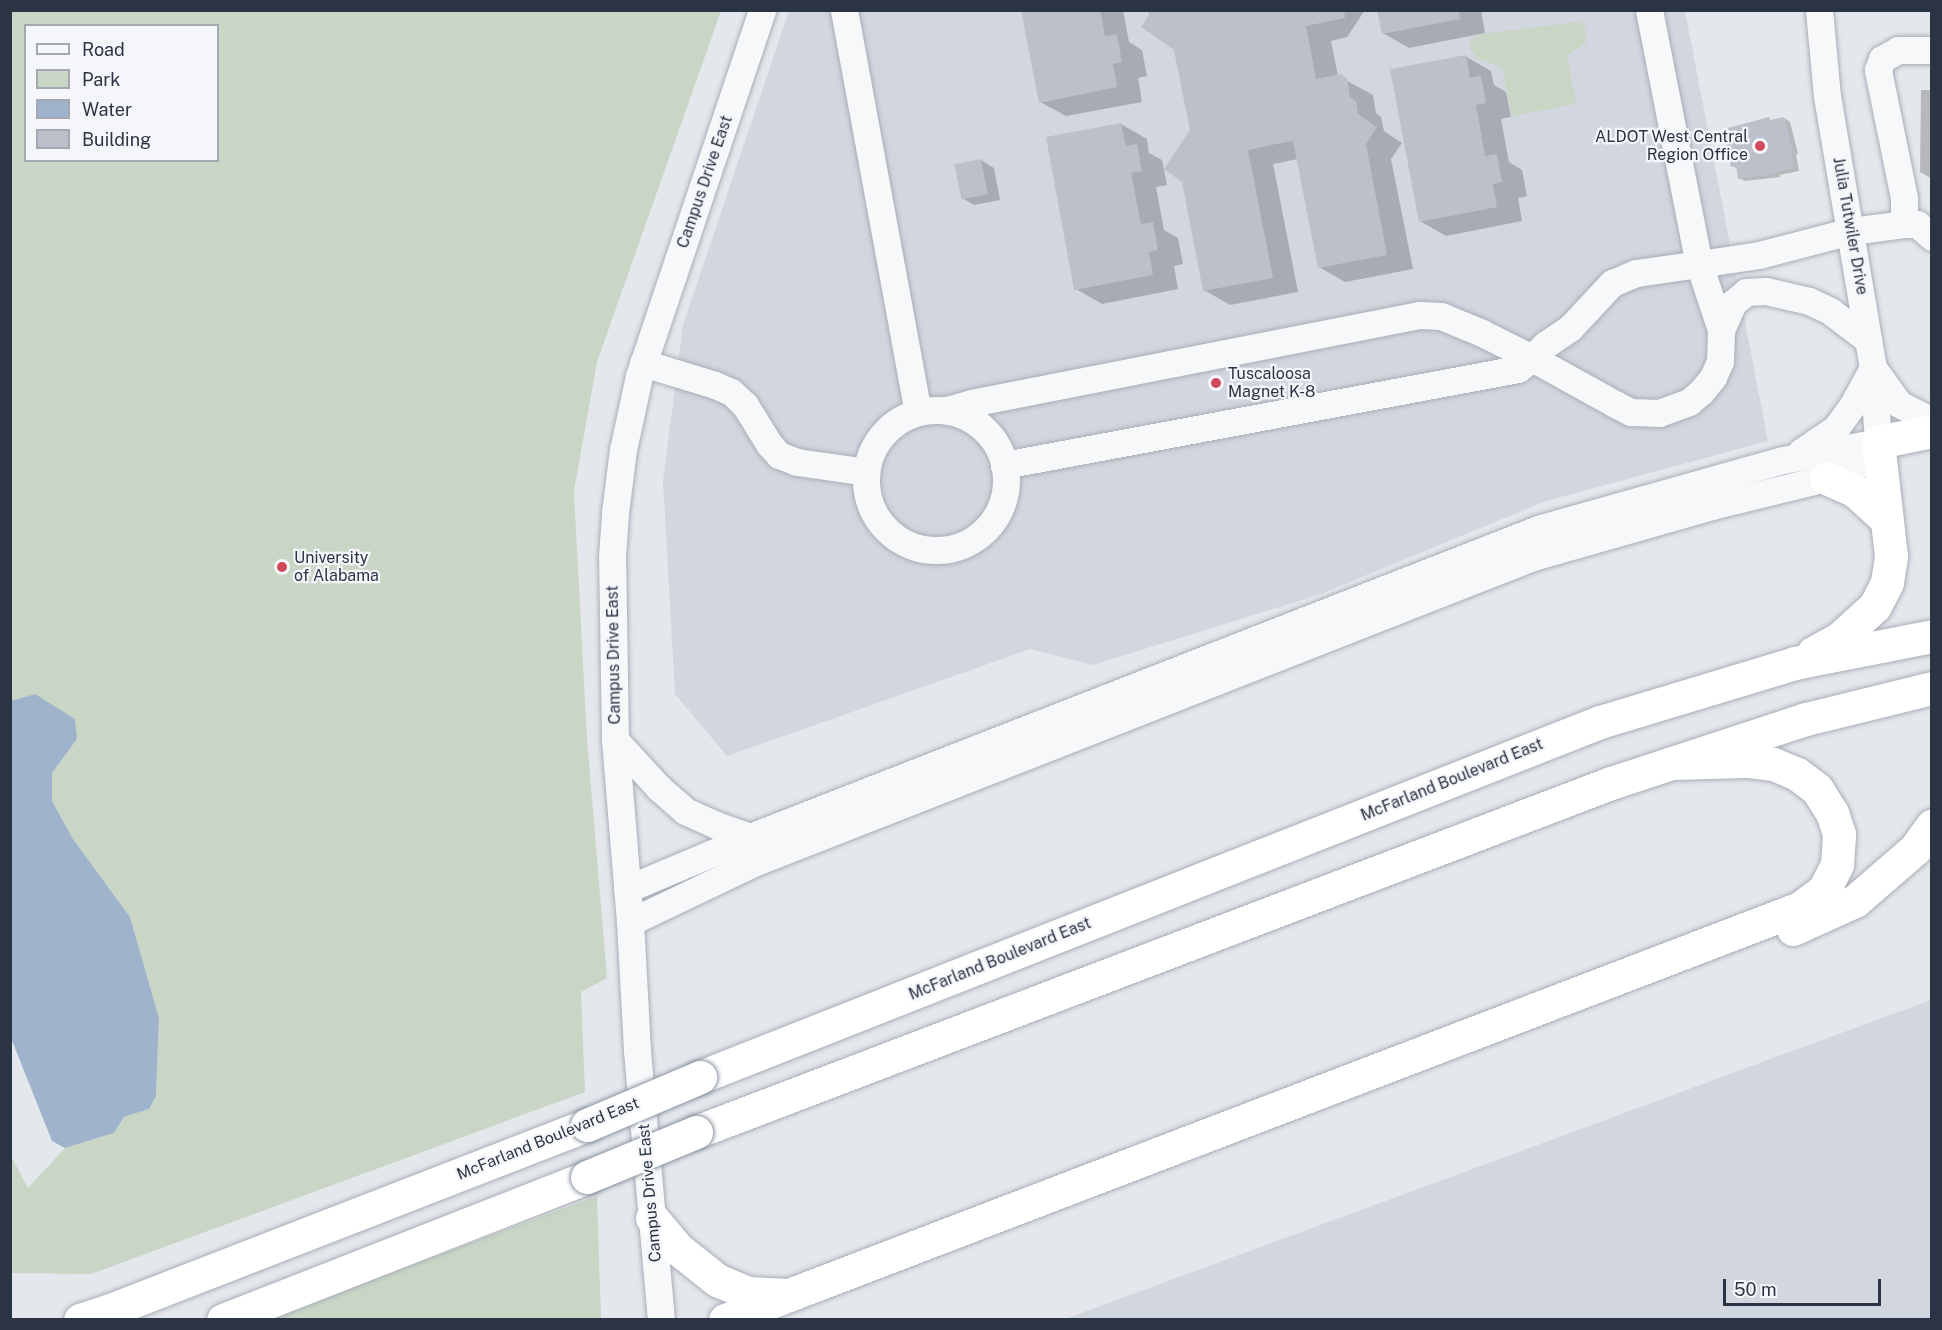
<!DOCTYPE html>
<html>
<head>
<meta charset="utf-8">
<style>
	body { margin:0 }
	#map { position:relative; width:1942px; height:1330px; overflow:hidden; background:#e4e7ec; font-family:"Public Sans",sans-serif }
	div>[style] { position:absolute }
	[style*='--x'] { left:calc(var(--x)*1px); top:calc(var(--y)*1px); width:calc(var(--w)*1px); rotate:calc(var(--a)*1deg) }
	.built>* { inset:0; background:#d2d6de }
	.green>* { inset:0; background:#c9d6c5 }
	.water>* { inset:0; background:#9fb4cc }
	.shadow>* { inset:0; background:#0003 }
	.building>* { inset:0; background:#bbc0ca; transform-origin:0 0 }
	.roads { filter:drop-shadow(0 0 2px #a9aeb7) drop-shadow(0 0 2px #a9aeb7) }
	.minor>* { height:27px; margin:-13.5px; padding:0 13.5px; transform-origin:13.5px; border-radius:13.5px; background:#f7f8fa }
	.minor>.ring { margin:-13.5px; padding:0; box-sizing:content-box; background:none; border:27px solid #f7f8fa; border-radius:50% }
	.highway>* { height:33px; margin:-16.5px; padding:0 16.5px; transform-origin:16.5px; border-radius:16.5px; background:#fff }
	.bridges { filter:drop-shadow(0 0 2px #8b94a3) drop-shadow(0 0 2px #8b94a3) }
	.highway-bridge>* { height:33px; margin:-16.5px; padding:0 16.5px; transform-origin:16.5px; border-radius:16.5px; background:#fff }
	.dots>* { width:16px; height:16px; translate:-50% -50%; box-sizing:border-box; border:3px solid #f4f6f9; border-radius:50% }
	span { translate:-50% -50%; white-space:nowrap; text-align:center; line-height:1.15; -webkit-text-stroke:4.5px #f4f6f9; paint-order:stroke }
	.poi-label { font-size:16px; color:#2b3445 }
	.right { translate:-100% -50%; text-align:right }
	.left { translate:0 -50%; text-align:left }
	.street-label { font-size:16px; color:#2b3445 }
	.frame { position:absolute; inset:0; border:12px solid #2b3445; pointer-events:none }
	.legend { position:absolute; left:24px; top:24px; width:195px; height:138px; box-sizing:border-box; background:#f4f6f9; border:2px solid #a4a8b1; margin:0; padding:8px 10px; list-style:none; font-size:18px; color:#2b3445 }
	.legend li { display:flex; align-items:center; gap:12px; height:30px }
	.legend b { width:30px; border:2px solid #a4a8b1 }
	.scale { position:absolute; left:1723px; top:1279px; width:158px; height:27px; box-sizing:border-box; border:3px solid #2b3445; border-top:0; padding-left:8px; font-size:18px; line-height:21px; white-space:nowrap; color:#2b3445; -webkit-text-stroke:4px #f4f6f9; paint-order:stroke }
</style>
</head>
<body>
<div id="map">
	<div class="built">
		<i style="clip-path:polygon(789px 11px,1685px 11px,1768px 441px,1546px 501px,1321px 594px,1093px 665px,1030px 649px,727px 756px,675px 694px,663px 481px,683px 325px)"></i>
		<i style="clip-path:polygon(1931px 1000px,1931px 1319px,1065px 1319px)"></i>
	</div>
	<div class="green">
		<i style="clip-path:polygon(evenodd,11px 11px,721px 11px,597px 362px,574px 491px,587px 739px,607px 978px,581px 992px,585px 1092px,91px 1274px,11px 1273px,10px 1154px,28px 1188px,65px 1148px,114px 1133px,124px 1117px,149px 1109px,156px 1096px,159px 1018px,130px 917px,73px 839px,52px 801px,52px 773px,77px 739px,35px 694px,11px 701px,11px 11px,26px 26px,218px 26px,218px 160px,26px 160px,26px 26px)"></i>
		<i style="clip-path:polygon(1579px 22px,1585px 27px,1586px 43px,1567px 55px,1576px 104px,1512px 116px,1502px 68px,1477px 58px,1470px 49px,1470px 41px,1482px 34px)"></i>
		<i style="clip-path:polygon(597px 1196px,601px 1319px,267px 1319px)"></i>
	</div>
	<div class="water">
		<i style="clip-path:polygon(35px 694px,75px 719px,77px 739px,52px 773px,52px 801px,73px 839px,130px 917px,159px 1018px,156px 1096px,149px 1109px,124px 1117px,114px 1133px,65px 1148px,52px 1141px,11px 1038px,11px 701px)"></i>
	</div>
	<div class="shadow">
		<i style="clip-path:polygon(1023px 10px,1123px 10px,1129px 42px,1142px 50px,1147px 76px,1138px 78px,1142px 102px,1066px 116px,1040px 102px)"></i>
		<i style="clip-path:polygon(1148px 10px,1365px 10px,1347px 37px,1331px 41px,1338px 76px,1373px 95px,1376px 113px,1381px 117px,1384px 131px,1402px 143px,1391px 159px,1413px 269px,1345px 282px,1319px 267px,1298px 159px,1273px 164px,1298px 292px,1230px 305px,1204px 290px,1192px 131px,1175px 49px,1150px 16px)"></i>
		<i style="clip-path:polygon(1379px 10px,1481px 10px,1485px 33px,1409px 48px,1383px 33px)"></i>
		<i style="clip-path:polygon(1465px 56px,1491px 71px,1494px 85px,1506px 92px,1511px 117px,1501px 119px,1509px 162px,1522px 170px,1527px 196px,1518px 198px,1522px 221px,1446px 236px,1420px 221px)"></i>
		<i style="clip-path:polygon(1921px 90px,1932px 90px,1932px 179px,1920px 172px)"></i>
		<i style="clip-path:polygon(1784px 118px,1790px 122px,1798px 154px,1796px 154px,1799px 171px,1780px 175px,1780px 177px,1745px 181px,1739px 178px,1738px 169px,1733px 166px)"></i>
		<i style="clip-path:polygon(1121px 124px,1147px 139px,1149px 153px,1162px 160px,1167px 185px,1156px 187px,1164px 230px,1178px 238px,1183px 264px,1174px 266px,1178px 289px,1102px 304px,1076px 289px)"></i>
		<i style="clip-path:polygon(981px 160px,994px 168px,1000px 200px,974px 205px,962px 198px)"></i>
	</div>
	<div class="building">
		<i style="clip-path:polygon(1021px 10px,1100px 10px,1105px 36px,1117px 34px,1122px 62px,1113px 64px,1117px 87px,1039px 103px)"></i>
		<i style="clip-path:polygon(1152px 10px,1344px 10px,1345px 18px,1306px 26px,1316px 79px,1341px 74px,1347px 78px,1350px 97px,1356px 101px,1358px 114px,1377px 127px,1366px 144px,1387px 255px,1318px 268px,1293px 141px,1271px 145px,1248px 150px,1273px 278px,1203px 291px,1182px 182px,1164px 169px,1190px 130px,1174px 50px,1141px 27px)"></i>
		<i style="clip-path:polygon(1377px 10px,1459px 10px,1460px 19px,1382px 34px)"></i>
		<i style="clip-path:polygon(1466px 55px,1470px 78px,1481px 76px,1486px 103px,1476px 105px,1485px 156px,1497px 154px,1502px 182px,1493px 184px,1497px 207px,1419px 222px,1390px 69px)"></i>
		<i style="clip-path:polygon(1769px 117px,1770px 120px,1784px 117px,1793px 151px,1791px 152px,1794px 168px,1775px 172px,1775px 174px,1738px 179px,1736px 166px,1731px 167px,1726px 141px,1731px 140px,1728px 128px)"></i>
		<i style="clip-path:polygon(1121px 123px,1126px 146px,1137px 144px,1142px 171px,1131px 173px,1141px 224px,1153px 222px,1158px 250px,1149px 252px,1153px 275px,1074px 290px,1046px 137px)"></i>
		<i style="left:981px;top:159px;width:36px;height:27px;rotate:79deg"></i>
	</div>
	<div class="roads">
		<div class="minor">
			<i style="--x:844;--y:10;--w:409;--a:79.6"></i>
			<i style="--x:1649;--y:10;--w:259;--a:78.9"></i>
			<i style="--x:1699;--y:264;--w:61;--a:-8.5"></i>
			<i style="--x:1759;--y:255;--w:95;--a:-14.6"></i>
			<i style="--x:1851;--y:231;--w:53;--a:-7.5"></i>
			<i style="--x:1904;--y:224;--w:26;--a:-90"></i>
			<i style="--x:1904;--y:198;--w:131;--a:-101.5"></i>
			<i style="--x:1878;--y:70;--w:12;--a:-70"></i>
			<i style="--x:1882;--y:59;--w:18;--a:-29"></i>
			<i style="--x:1898;--y:50;--w:34;--a:0"></i>
			<i style="--x:1819;--y:10;--w:86;--a:84.7"></i>
			<i style="--x:1827;--y:96;--w:276;--a:80.4"></i>
			<i style="--x:1873;--y:368;--w:74;--a:86.1"></i>
			<i style="--x:1904;--y:224;--w:13;--a:0"></i>
			<i style="--x:1917;--y:224;--w:20;--a:41"></i>
			<i style="--x:1721;--y:330;--w:30;--a:-66"></i>
			<i style="--x:1733;--y:303;--w:17;--a:-40"></i>
			<i style="--x:1746;--y:292;--w:20;--a:-3"></i>
			<i style="--x:1766;--y:291;--w:44;--a:13.1"></i>
			<i style="--x:1809;--y:301;--w:23;--a:25"></i>
			<i style="--x:1830;--y:311;--w:48;--a:37.3"></i>
			<i style="--x:643;--y:363;--w:75;--a:17"></i>
			<i style="--x:715;--y:385;--w:17;--a:24"></i>
			<i style="--x:731;--y:392;--w:19;--a:43"></i>
			<i style="--x:745;--y:405;--w:46;--a:58.4"></i>
			<i style="--x:769;--y:444;--w:15;--a:48"></i>
			<i style="--x:779;--y:455;--w:19;--a:21"></i>
			<i style="--x:797;--y:462;--w:70;--a:8.2"></i>
			<i style="--x:1873;--y:368;--w:44;--a:54.2"></i>
			<i style="--x:1899;--y:404;--w:37;--a:27"></i>
			<i class="ring" style="left:866px;top:410px;width:113px;height:113px"></i>
			<i style="--x:947;--y:410;--w:25;--a:-16"></i>
			<i style="--x:971;--y:403;--w:458;--a:-11.1"></i>
			<i style="--x:1420;--y:315;--w:21;--a:3"></i>
			<i style="--x:1441;--y:316;--w:44;--a:22.5"></i>
			<i style="--x:1482;--y:333;--w:56;--a:26.6"></i>
			<i style="--x:1532;--y:358;--w:95;--a:29"></i>
			<i style="--x:1615;--y:404;--w:18;--a:27"></i>
			<i style="--x:1631;--y:412;--w:28;--a:2"></i>
			<i style="--x:1659;--y:413;--w:32;--a:-20"></i>
			<i style="--x:1689;--y:402;--w:16;--a:-40"></i>
			<i style="--x:1701;--y:392;--w:19;--a:-51"></i>
			<i style="--x:1713;--y:377;--w:17;--a:-66"></i>
			<i style="--x:1720;--y:361;--w:31;--a:-88"></i>
			<i style="--x:1721;--y:330;--w:70;--a:-108.4"></i>
			<i style="--x:1699;--y:264;--w:64;--a:171.9"></i>
			<i style="--x:1636;--y:273;--w:26;--a:157"></i>
			<i style="--x:1612;--y:283;--w:62;--a:133"></i>
			<i style="--x:1570;--y:328;--w:29;--a:146"></i>
			<i style="--x:1546;--y:344;--w:20;--a:135"></i>
			<i style="--x:1532;--y:358;--w:18;--a:142"></i>
			<i style="--x:1518;--y:369;--w:523;--a:169.42"></i>
			<i style="--x:1801;--y:452;--w:42;--a:-34.4"></i>
			<i style="--x:1836;--y:428;--w:27;--a:-54"></i>
			<i style="--x:1852;--y:406;--w:43;--a:-61.1"></i>
			<i style="--x:615;--y:740;--w:65;--a:47.5"></i>
			<i style="--x:659;--y:788;--w:35;--a:41"></i>
			<i style="--x:685;--y:811;--w:34;--a:24"></i>
			<i style="--x:716;--y:825;--w:36;--a:19"></i>
			<i style="--x:627;--y:889;--w:134;--a:-22.9"></i>
			<i style="--x:750;--y:837;--w:849;--a:-21.34"></i>
			<i style="--x:1541;--y:528;--w:251;--a:-15.7"></i>
			<i style="--x:1783;--y:460;--w:97;--a:-10.7"></i>
			<i style="--x:630;--y:922;--w:140;--a:-25.5"></i>
			<i style="--x:756;--y:862;--w:835;--a:-21.43"></i>
			<i style="--x:1533;--y:557;--w:186;--a:-15.9"></i>
			<i style="--x:1712;--y:506;--w:117;--a:-13.8"></i>
			<i style="--x:1826;--y:478;--w:45;--a:-22"></i>
			<i style="--x:1868;--y:461;--w:21;--a:-62"></i>
			<i style="--x:661;--y:1320;--w:271;--a:-95.1"></i>
			<i style="--x:637;--y:1050;--w:128;--a:-93.1"></i>
			<i style="--x:630;--y:922;--w:183;--a:-94.7"></i>
			<i style="--x:615;--y:740;--w:183;--a:-90.9"></i>
			<i style="--x:612;--y:557;--w:44;--a:-86.1"></i>
			<i style="--x:615;--y:513;--w:64;--a:-82.8"></i>
			<i style="--x:623;--y:450;--w:76;--a:-77.8"></i>
			<i style="--x:639;--y:376;--w:386;--a:-71.4"></i>
		</div>
		<div class="highway">
			<i style="--x:1826;--y:478;--w:32;--a:24"></i>
			<i style="--x:1855;--y:491;--w:42;--a:42.1"></i>
			<i style="--x:1813;--y:653;--w:31;--a:-29"></i>
			<i style="--x:1840;--y:638;--w:47;--a:-42.4"></i>
			<i style="--x:1875;--y:606;--w:27;--a:-63"></i>
			<i style="--x:1887;--y:582;--w:26;--a:-81"></i>
			<i style="--x:1891;--y:556;--w:115;--a:-96.5"></i>
			<i style="--x:1878;--y:442;--w:55;--a:-11.5"></i>
			<i style="--x:1793;--y:929;--w:68;--a:-24.3"></i>
			<i style="--x:1855;--y:901;--w:79;--a:-40.9"></i>
			<i style="--x:1915;--y:849;--w:29;--a:-54"></i>
			<i style="--x:700;--y:1077;--w:967;--a:-21.53"></i>
			<i style="--x:1600;--y:722;--w:204;--a:-16.8"></i>
			<i style="--x:1795;--y:663;--w:140;--a:-11.1"></i>
			<i style="--x:696;--y:1132;--w:979;--a:-20.88"></i>
			<i style="--x:1611;--y:783;--w:205;--a:-18.2"></i>
			<i style="--x:1806;--y:719;--w:130;--a:-13.8"></i>
			<i style="--x:652;--y:1218;--w:40;--a:50"></i>
			<i style="--x:678;--y:1249;--w:50;--a:38.5"></i>
			<i style="--x:717;--y:1280;--w:33;--a:23"></i>
			<i style="--x:747;--y:1293;--w:42;--a:2.7"></i>
			<i style="--x:789;--y:1295;--w:1083;--a:-20.95"></i>
			<i style="--x:1800;--y:908;--w:30;--a:-37"></i>
			<i style="--x:1824;--y:890;--w:29;--a:-63"></i>
			<i style="--x:1837;--y:864;--w:30;--a:-86"></i>
			<i style="--x:1839;--y:834;--w:22;--a:-108"></i>
			<i style="--x:1832;--y:813;--w:28;--a:-122"></i>
			<i style="--x:1817;--y:789;--w:25;--a:-143"></i>
			<i style="--x:1797;--y:774;--w:26;--a:-157"></i>
			<i style="--x:1773;--y:764;--w:26;--a:-173"></i>
			<i style="--x:1747;--y:761;--w:75;--a:178.5"></i>
			<i style="--x:80;--y:1320;--w:29;--a:-18"></i>
			<i style="--x:108;--y:1311;--w:514;--a:-21.22"></i>
			<i style="--x:223;--y:1320;--w:391;--a:-21.4"></i>
			<i style="--x:725;--y:1320;--w:60;--a:-21.4"></i>
		</div>
	</div>
	<div class="bridges">
		<div class="highway-bridge">
			<i style="--x:587;--y:1125;--w:123;--a:-23"></i>
			<i style="--x:587;--y:1177;--w:118;--a:-22.4"></i>
		</div>
	</div>
	<div class="dots">
		<i style="left:1760px;top:146px;background:#d1495b"></i>
		<i style="left:1216px;top:383px;background:#d1495b"></i>
		<i style="left:282px;top:567px;background:#d1495b"></i>
	</div>
	<div class="poi-label">
		<span class="right" style="left:1748px;top:146px">ALDOT West Central<br>Region Office</span>
		<span class="left" style="left:1228px;top:383px">Tuscaloosa<br>Magnet K-8</span>
		<span class="left" style="left:294px;top:567px">University<br>of Alabama</span>
	</div>
	<div class="street-label">
		<span style="left:705px;top:182px;rotate:-71deg">Campus Drive East</span>
		<span style="left:1850px;top:226px;rotate:80deg">Julia Tutwiler Drive</span>
		<span style="left:614px;top:655px;rotate:-91deg">Campus Drive East</span>
		<span style="left:1452px;top:780px;rotate:-22deg">McFarland Boulevard East</span>
		<span style="left:1000px;top:959px;rotate:-22deg">McFarland Boulevard East</span>
		<span style="left:548px;top:1139px;rotate:-22deg">McFarland Boulevard East</span>
		<span style="left:650px;top:1193px;rotate:-95deg">Campus Drive East</span>
	</div>
	<div class="frame"></div>
	<ul class="legend">
	<li><b style="height:8px;background:#f7f8fa"></b>Road</li>
	<li><b style="height:16px;background:#c9d6c5"></b>Park</li>
	<li><b style="height:16px;background:#9fb4cc"></b>Water</li>
	<li><b style="height:16px;background:#bbc0ca"></b>Building</li>
	</ul>
	<div class="scale">50 m</div>
</div>
</body>
</html>
